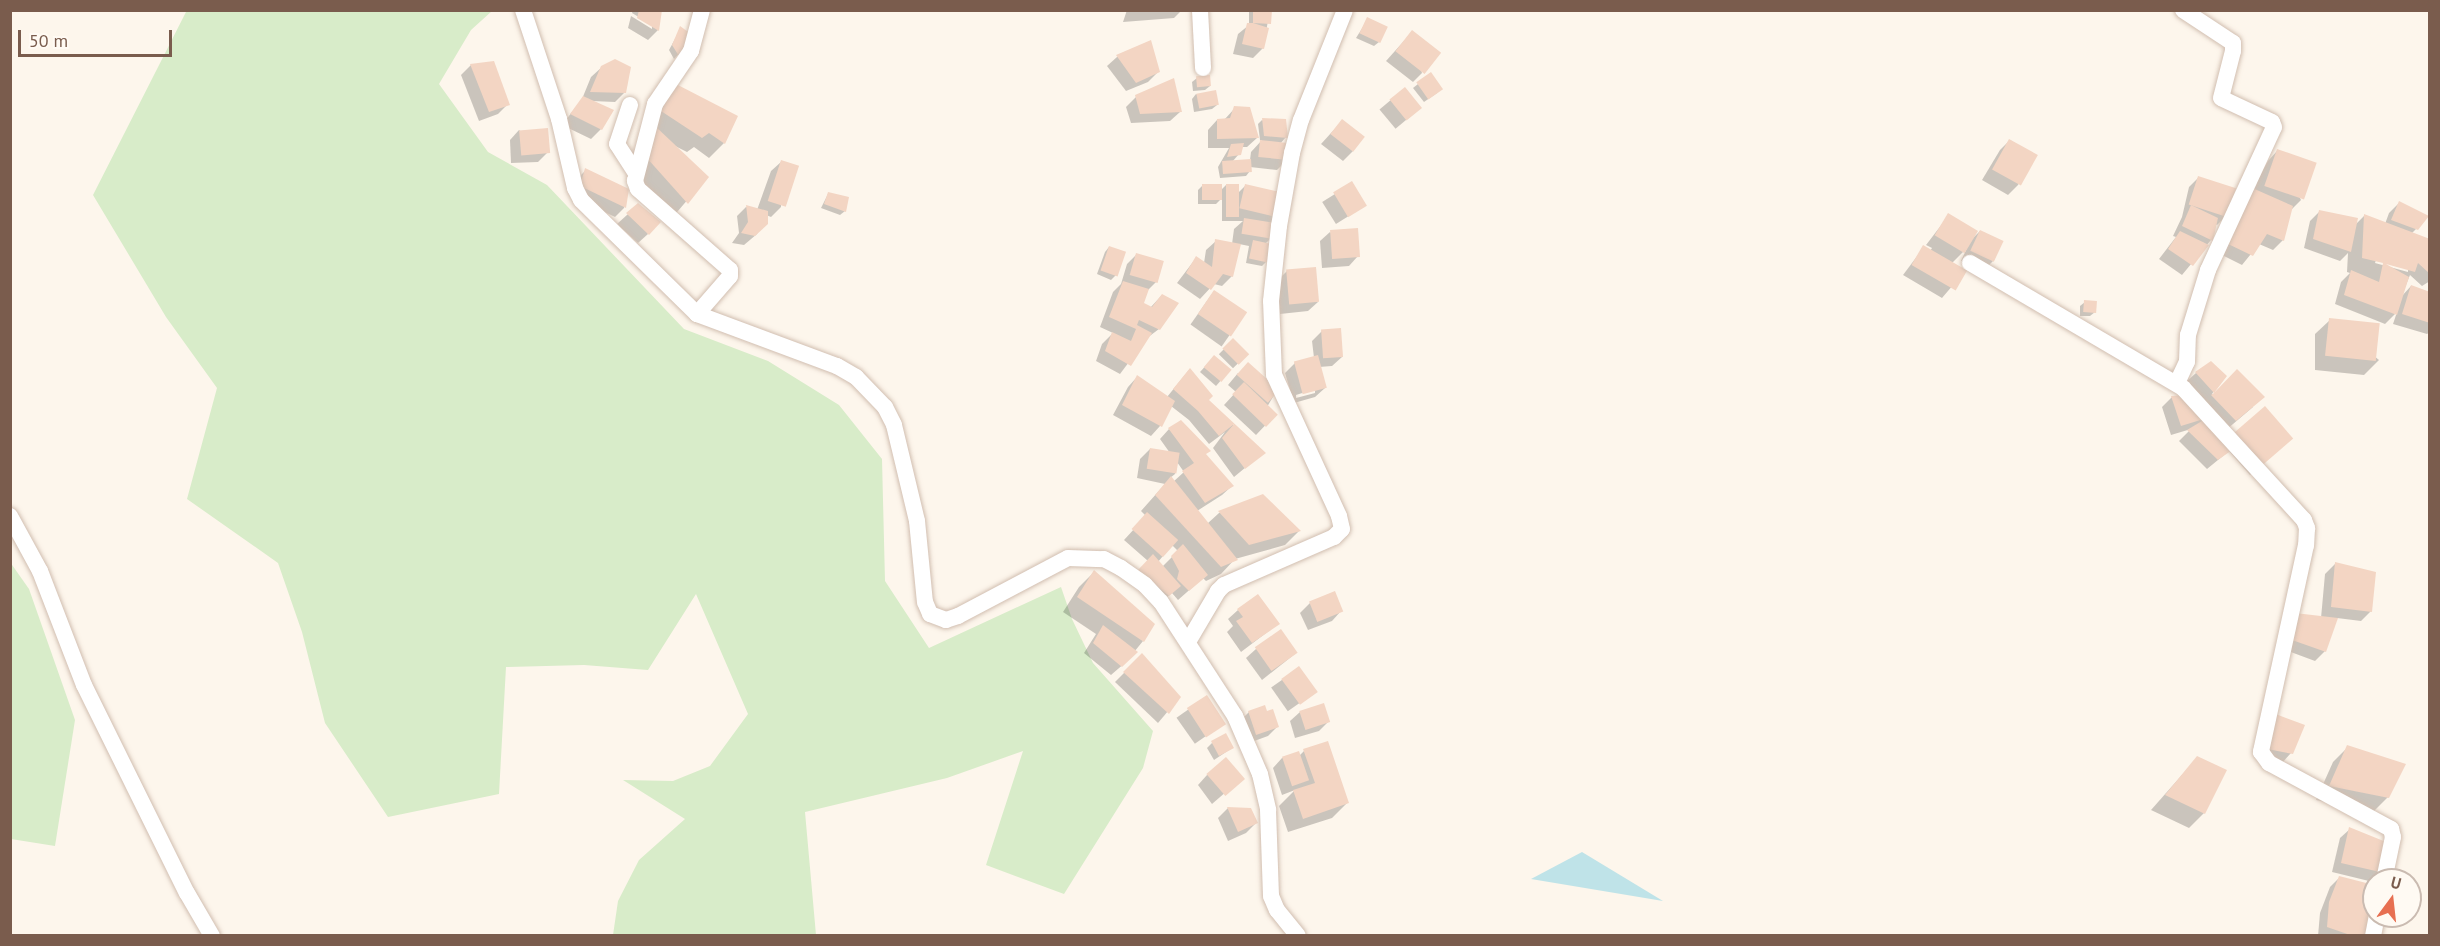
<!DOCTYPE html>
<html>
<head>
<meta charset="utf-8">
<style>
	body { margin:0 }
	#map { position:relative; width:2440px; height:946px; overflow:hidden; background:#fdf6ec; font-family:"PT Sans",sans-serif }
	div>[style] { position:absolute }
	[style*='--x'] { left:calc(var(--x)*1px); top:calc(var(--y)*1px); width:calc(var(--w)*1px); rotate:calc(var(--a)*1deg) }
	.green>* { inset:0; background:#d8ecc9 }
	.water>* { inset:0; background:#bfe3e8 }
	.shadow>* { inset:0; background:#0003; transform-origin:0 0 }
	.building>* { inset:0; background:#f3d5c3; transform-origin:0 0 }
	.roads { filter:drop-shadow(0 0 2px #d1beb0) drop-shadow(0 0 2px #d1beb0) }
	.street>* { height:16px; margin:-8px; padding:0 8px; transform-origin:8px; border-radius:8px; background:#fff }
	span { translate:-50% -50%; white-space:nowrap; text-align:center; line-height:1.15; -webkit-text-stroke:4.5px #fffaf3; paint-order:stroke }
	.frame { position:absolute; inset:0; border:12px solid #7a5c4d; pointer-events:none }
	.north { position:absolute; left:2362px; top:868px; width:60px; height:60px; box-sizing:border-box; background:#fffaf3; border:2px solid #cabbb1; border-radius:50%; rotate:15deg; font-size:16px; font-weight:700; line-height:24px; text-align:center; color:#7a5c4d }
	.north::after { content:''; display:block; margin:auto; width:21px; height:27px; background:#e76f51; clip-path:polygon(50% 0,100% 100%,50% 72%,0 100%) }
	.scale { position:absolute; left:18px; top:30px; width:154px; height:27px; box-sizing:border-box; border:3px solid #7a5c4d; border-top:0; padding-left:8px; font-size:18px; line-height:21px; white-space:nowrap; color:#7a5c4d; -webkit-text-stroke:4px #fffaf3; paint-order:stroke }
</style>
</head>
<body>
<div id="map">
	<div class="green">
		<i style="clip-path:polygon(187px 10px,492px 11px,471px 30px,439px 84px,488px 152px,547px 185px,684px 329px,768px 361px,839px 405px,882px 459px,885px 581px,929px 648px,1061px 587px,1072px 619px,1093px 663px,1153px 731px,1143px 768px,1064px 894px,986px 865px,1023px 751px,947px 778px,805px 812px,816px 935px,613px 935px,618px 901px,639px 860px,685px 819px,623px 780px,673px 781px,710px 766px,748px 714px,696px 594px,648px 670px,584px 665px,506px 667px,499px 794px,388px 817px,325px 723px,302px 632px,278px 563px,187px 499px,217px 388px,166px 317px,93px 195px)"></i>
		<i style="clip-path:polygon(10px 562px,29px 589px,75px 720px,55px 846px,11px 839px)"></i>
	</div>
	<div class="water">
		<i style="clip-path:polygon(1582px 852px,1663px 901px,1531px 879px)"></i>
	</div>
	<div class="shadow">
		<i style="clip-path:polygon(633px 10px,661px 10px,658px 30px,648px 40px,628px 28px,631px 16px,652px 29px,652px 25px,632px 13px)"></i>
		<i style="clip-path:polygon(1127px 10px,1182px 10px,1174px 18px,1123px 22px)"></i>
		<i style="clip-path:polygon(1249px 10px,1270px 10px,1263px 48px,1253px 58px,1233px 54px,1238px 34px,1249px 25px)"></i>
		<i style="clip-path:polygon(1368px 19px,1379px 42px,1374px 46px,1356px 38px)"></i>
		<i style="clip-path:polygon(681px 28px,687px 45px,674px 59px,669px 50px)"></i>
		<i style="clip-path:polygon(1412px 32px,1422px 73px,1413px 82px,1386px 61px)"></i>
		<i style="clip-path:polygon(1150px 43px,1158px 72px,1148px 82px,1126px 91px,1107px 66px,1117px 57px)"></i>
		<i style="clip-path:polygon(471px 65px,508px 104px,498px 114px,479px 121px,461px 75px)"></i>
		<i style="clip-path:polygon(602px 67px,625px 92px,615px 102px,592px 101px,601px 129px,591px 139px,562px 125px,582px 99px,591px 77px)"></i>
		<i style="clip-path:polygon(1197px 78px,1210px 86px,1205px 90px,1193px 91px,1192px 82px)"></i>
		<i style="clip-path:polygon(1418px 84px,1437px 93px,1424px 102px,1413px 88px)"></i>
		<i style="left:1404px;top:89px;width:25px;height:32px;rotate:50deg"></i>
		<i style="clip-path:polygon(1196px 94px,1217px 105px,1212px 109px,1194px 112px,1192px 99px)"></i>
		<i style="clip-path:polygon(1136px 97px,1180px 112px,1170px 121px,1131px 123px,1126px 107px)"></i>
		<i style="clip-path:polygon(661px 101px,736px 117px,724px 143px,709px 158px,694px 147px,687px 152px,673px 145px,707px 177px,672px 218px,632px 173px)"></i>
		<i style="clip-path:polygon(1235px 108px,1257px 138px,1247px 147px,1241px 147px,1239px 154px,1232px 162px,1250px 160px,1251px 152px,1262px 140px,1260px 140px,1258px 124px,1262px 120px,1286px 137px,1280px 144px,1287px 160px,1277px 170px,1250px 167px,1250px 171px,1246px 176px,1220px 178px,1218px 167px,1229px 148px,1208px 148px,1208px 130px,1217px 120px,1224px 120px)"></i>
		<i style="clip-path:polygon(1342px 121px,1353px 151px,1343px 161px,1321px 144px)"></i>
		<i style="clip-path:polygon(519px 130px,548px 152px,538px 162px,511px 163px,510px 140px)"></i>
		<i style="clip-path:polygon(2010px 140px,2035px 156px,2018px 185px,2008px 195px,1982px 180px,2000px 150px)"></i>
		<i style="clip-path:polygon(2277px 151px,2301px 200px,2291px 210px,2283px 240px,2273px 250px,2259px 244px,2242px 265px,2216px 252px,2268px 161px)"></i>
		<i style="clip-path:polygon(781px 162px,781px 207px,771px 217px,766px 215px,757px 234px,744px 245px,732px 243px,739px 233px,737px 216px,746px 207px,757px 210px,771px 171px)"></i>
		<i style="clip-path:polygon(586px 170px,627px 190px,624px 208px,615px 217px,571px 196px,576px 180px)"></i>
		<i style="clip-path:polygon(2198px 178px,2227px 215px,2217px 225px,2215px 224px,2211px 240px,2182px 275px,2159px 259px,2176px 237px,2173px 236px,2182px 217px,2189px 187px)"></i>
		<i style="left:1351px;top:184px;width:26px;height:34px;rotate:58deg"></i>
		<i style="clip-path:polygon(1203px 185px,1220px 191px,1226px 185px,1237px 194px,1245px 186px,1281px 194px,1271px 238px,1265px 244px,1267px 261px,1262px 266px,1246px 263px,1249px 246px,1239px 244px,1232px 276px,1222px 286px,1214px 284px,1200px 299px,1177px 283px,1196px 258px,1204px 263px,1206px 250px,1216px 241px,1232px 244px,1234px 229px,1243px 221px,1222px 221px,1222px 198px,1216px 204px,1198px 204px,1198px 190px)"></i>
		<i style="clip-path:polygon(828px 194px,845px 211px,840px 215px,821px 208px)"></i>
		<i style="clip-path:polygon(evenodd,2399px 203px,2416px 229px,2411px 234px,2430px 241px,2430px 281px,2422px 286px,2410px 275px,2401px 297px,2411px 286px,2430px 293px,2430px 332px,2427px 334px,2393px 324px,2397px 312px,2385px 324px,2335px 304px,2341px 282px,2350px 273px,2347px 272px,2348px 253px,2340px 261px,2304px 248px,2310px 221px,2320px 211px,2355px 225px,2364px 216px,2385px 224px,2389px 213px,2399px 203px,2376px 260px,2408px 269px,2408px 272px,2375px 263px,2376px 260px)"></i>
		<i style="clip-path:polygon(638px 205px,648px 234px,638px 243px,617px 224px)"></i>
		<i style="clip-path:polygon(1949px 215px,1971px 240px,1980px 231px,1993px 261px,1983px 271px,1961px 261px,1967px 248px,1952px 263px,1965px 271px,1942px 298px,1903px 275px,1924px 247px,1930px 251px,1932px 248px,1926px 245px)"></i>
		<i style="clip-path:polygon(1330px 232px,1358px 256px,1349px 266px,1322px 268px,1320px 241px)"></i>
		<i style="clip-path:polygon(1109px 247px,1116px 275px,1111px 280px,1097px 274px,1105px 252px)"></i>
		<i style="clip-path:polygon(1137px 254px,1156px 282px,1146px 292px,1142px 304px,1150px 308px,1162px 295px,1159px 329px,1147px 338px,1120px 374px,1096px 361px,1102px 344px,1113px 333px,1100px 327px,1113px 292px,1121px 284px,1127px 264px)"></i>
		<i style="clip-path:polygon(1287px 271px,1318px 302px,1308px 311px,1280px 314px,1277px 281px)"></i>
		<i style="left:1214px;top:291px;width:38px;height:41px;rotate:35deg"></i>
		<i style="clip-path:polygon(2085px 302px,2095px 312px,2090px 316px,2080px 316px,2080px 306px)"></i>
		<i style="clip-path:polygon(2330px 320px,2379px 360px,2364px 375px,2315px 370px,2315px 334px)"></i>
		<i style="clip-path:polygon(evenodd,1322px 331px,1342px 357px,1332px 366px,1319px 367px,1325px 388px,1315px 397px,1294px 403px,1285px 373px,1295px 363px,1314px 358px,1312px 341px,1322px 331px,1315px 389px,1315px 393px,1296px 398px,1296px 395px,1315px 389px)"></i>
		<i style="left:1233px;top:340px;width:20px;height:20px;rotate:45deg"></i>
		<i style="clip-path:polygon(1210px 361px,1230px 370px,1216px 386px,1200px 372px)"></i>
		<i style="clip-path:polygon(1189px 370px,1207px 400px,1263px 453px,1234px 477px,1213px 448px,1225px 432px,1209px 444px,1189px 420px,1171px 406px,1160px 426px,1151px 436px,1113px 415px,1128px 387px,1137px 377px,1167px 397px)"></i>
		<i style="clip-path:polygon(1238px 373px,1277px 390px,1267px 407px,1275px 415px,1256px 435px,1224px 405px,1236px 392px,1228px 385px)"></i>
		<i style="clip-path:polygon(2196px 373px,2225px 376px,2212px 394px,2253px 407px,2226px 430px,2186px 382px)"></i>
		<i style="clip-path:polygon(2185px 396px,2225px 444px,2282px 447px,2250px 475px,2229px 451px,2207px 469px,2179px 441px,2191px 429px,2171px 435px,2162px 407px,2172px 397px)"></i>
		<i style="clip-path:polygon(evenodd,1169px 429px,1204px 455px,1232px 486px,1222px 495px,1197px 511px,1207px 524px,1219px 513px,1263px 496px,1299px 531px,1285px 545px,1235px 559px,1221px 574px,1206px 581px,1203px 578px,1178px 600px,1172px 593px,1158px 604px,1148px 561px,1124px 540px,1146px 516px,1141px 511px,1165px 484px,1137px 478px,1140px 459px,1150px 449px,1170px 453px,1160px 439px,1169px 429px,1177px 462px,1184px 472px,1173px 482px,1170px 478px,1175px 474px,1177px 462px,1169px 429px,1172px 545px,1178px 551px,1162px 567px,1158px 562px,1172px 545px)"></i>
		<i style="clip-path:polygon(2335px 564px,2371px 611px,2361px 621px,2337px 618px,2325px 651px,2315px 661px,2283px 649px,2321px 618px,2325px 574px)"></i>
		<i style="clip-path:polygon(1094px 572px,1143px 641px,1126px 662px,1111px 675px,1084px 653px,1096px 634px,1063px 612px,1079px 587px)"></i>
		<i style="clip-path:polygon(1310px 603px,1341px 611px,1332px 621px,1308px 630px,1300px 613px)"></i>
		<i style="clip-path:polygon(1238px 610px,1278px 624px,1241px 652px,1227px 632px,1233px 626px,1228px 619px)"></i>
		<i style="clip-path:polygon(1256px 649px,1296px 653px,1262px 680px,1246px 658px)"></i>
		<i style="clip-path:polygon(1142px 655px,1179px 698px,1158px 723px,1115px 682px)"></i>
		<i style="left:1299px;top:668px;width:29px;height:34px;rotate:55deg"></i>
		<i style="left:1206px;top:697px;width:32px;height:36px;rotate:55deg"></i>
		<i style="clip-path:polygon(1249px 712px,1278px 726px,1268px 736px,1246px 744px,1239px 722px)"></i>
		<i style="clip-path:polygon(1300px 712px,1328px 722px,1319px 731px,1295px 738px,1290px 721px)"></i>
		<i style="clip-path:polygon(1212px 743px,1232px 748px,1214px 760px,1207px 748px)"></i>
		<i style="clip-path:polygon(2259px 745px,2291px 753px,2282px 763px)"></i>
		<i style="clip-path:polygon(2348px 747px,2388px 797px,2373px 812px,2316px 800px,2333px 762px)"></i>
		<i style="clip-path:polygon(1304px 751px,1347px 803px,1332px 818px,1288px 832px,1279px 806px,1295px 790px,1282px 795px,1273px 768px,1282px 758px,1299px 756px)"></i>
		<i style="clip-path:polygon(2197px 758px,2204px 813px,2189px 828px,2151px 810px)"></i>
		<i style="clip-path:polygon(1207px 775px,1242px 778px,1212px 804px,1198px 785px)"></i>
		<i style="clip-path:polygon(1228px 808px,1256px 823px,1246px 833px,1228px 841px,1218px 818px)"></i>
		<i style="clip-path:polygon(2350px 829px,2379px 871px,2369px 881px,2332px 872px,2340px 838px)"></i>
		<i style="clip-path:polygon(2340px 877px,2374px 887px,2364px 936px,2318px 936px,2320px 913px,2330px 887px)"></i>
	</div>
	<div class="building">
		<i style="clip-path:polygon(639px 10px,662px 10px,659px 31px,637px 18px)"></i>
		<i style="clip-path:polygon(1253px 10px,1272px 10px,1271px 24px,1253px 23px,1269px 28px,1264px 49px,1242px 44px,1247px 23px,1253px 23px)"></i>
		<i style="left:1367px;top:17px;width:23px;height:18px;rotate:25deg"></i>
		<i style="clip-path:polygon(680px 26px,691px 34px,679px 56px,672px 45px)"></i>
		<i style="left:1412px;top:30px;width:37px;height:27px;rotate:38deg"></i>
		<i style="clip-path:polygon(1151px 40px,1160px 72px,1136px 83px,1116px 55px)"></i>
		<i style="clip-path:polygon(615px 59px,631px 67px,626px 93px,590px 92px,601px 66px)"></i>
		<i style="clip-path:polygon(494px 61px,510px 105px,489px 112px,470px 64px)"></i>
		<i style="left:1431px;top:72px;width:21px;height:18px;rotate:55deg"></i>
		<i style="left:1210px;top:75px;width:11px;height:14px;rotate:85deg"></i>
		<i style="clip-path:polygon(1174px 78px,1182px 112px,1140px 114px,1135px 95px)"></i>
		<i style="clip-path:polygon(676px 84px,738px 116px,725px 144px,709px 133px,702px 138px,661px 111px)"></i>
		<i style="left:1405px;top:87px;width:27px;height:20px;rotate:51deg"></i>
		<i style="left:1216px;top:90px;width:15px;height:20px;rotate:79deg"></i>
		<i style="clip-path:polygon(583px 96px,614px 110px,602px 130px,570px 114px)"></i>
		<i style="clip-path:polygon(1234px 106px,1250px 107px,1259px 138px,1217px 139px,1217px 119px,1230px 118px)"></i>
		<i style="clip-path:polygon(1262px 118px,1286px 119px,1288px 138px,1264px 136px)"></i>
		<i style="left:1342px;top:119px;width:29px;height:19px;rotate:38deg"></i>
		<i style="clip-path:polygon(654px 125px,709px 177px,688px 204px,646px 157px)"></i>
		<i style="left:548px;top:128px;width:25px;height:29px;rotate:85deg"></i>
		<i style="left:2009px;top:139px;width:33px;height:35px;rotate:29deg"></i>
		<i style="left:1260px;top:140px;width:30px;height:17px;rotate:6deg"></i>
		<i style="clip-path:polygon(1244px 143px,1241px 155px,1227px 157px,1231px 144px)"></i>
		<i style="left:2277px;top:149px;width:42px;height:39px;rotate:19deg"></i>
		<i style="left:1251px;top:159px;width:13px;height:29px;rotate:86deg"></i>
		<i style="left:781px;top:160px;width:19px;height:43px;rotate:18deg"></i>
		<i style="clip-path:polygon(585px 168px,629px 189px,626px 208px,580px 186px)"></i>
		<i style="left:2198px;top:176px;width:40px;height:30px;rotate:18deg"></i>
		<i style="left:1352px;top:181px;width:29px;height:22px;rotate:59deg"></i>
		<i style="left:1202px;top:184px;width:20px;height:16px"></i>
		<i style="left:1226px;top:184px;width:13px;height:33px"></i>
		<i style="left:1245px;top:184px;width:39px;height:25px;rotate:13deg"></i>
		<i style="clip-path:polygon(2250px 187px,2293px 206px,2284px 241px,2267px 234px,2253px 256px,2224px 242px)"></i>
		<i style="clip-path:polygon(828px 192px,849px 197px,846px 212px,824px 204px)"></i>
		<i style="clip-path:polygon(2399px 201px,2429px 216px,2418px 230px,2391px 220px)"></i>
		<i style="clip-path:polygon(638px 203px,661px 222px,649px 235px,626px 213px)"></i>
		<i style="clip-path:polygon(746px 205px,768px 211px,768px 224px,755px 236px,741px 233px,748px 222px)"></i>
		<i style="clip-path:polygon(2191px 205px,2218px 218px,2213px 241px,2182px 226px)"></i>
		<i style="clip-path:polygon(2319px 210px,2358px 218px,2351px 252px,2313px 239px)"></i>
		<i style="left:1948px;top:213px;width:35px;height:26px;rotate:31deg"></i>
		<i style="clip-path:polygon(2364px 214px,2430px 239px,2430px 274px,2418px 263px,2415px 272px,2386px 264px,2409px 277px,2397px 315px,2344px 295px,2351px 270px,2379px 282px,2383px 263px,2362px 258px)"></i>
		<i style="left:1244px;top:218px;width:31px;height:16px;rotate:9deg"></i>
		<i style="left:1358px;top:228px;width:29px;height:28px;rotate:86deg"></i>
		<i style="left:1980px;top:230px;width:26px;height:23px;rotate:25deg"></i>
		<i style="clip-path:polygon(2180px 231px,2209px 245px,2193px 266px,2168px 249px)"></i>
		<i style="clip-path:polygon(1215px 239px,1241px 244px,1233px 277px,1223px 274px,1211px 290px,1186px 273px,1196px 256px,1212px 267px)"></i>
		<i style="left:1253px;top:240px;width:19px;height:19px;rotate:12deg"></i>
		<i style="left:1923px;top:245px;width:51px;height:23px;rotate:30deg"></i>
		<i style="left:1109px;top:246px;width:18px;height:26px;rotate:19deg"></i>
		<i style="left:1136px;top:253px;width:29px;height:23px;rotate:16deg"></i>
		<i style="left:1316px;top:267px;width:35px;height:30px;rotate:85deg"></i>
		<i style="clip-path:polygon(1123px 281px,1149px 289px,1144px 303px,1152px 307px,1162px 294px,1179px 303px,1160px 330px,1139px 320px,1137px 325px,1152px 333px,1131px 366px,1105px 351px,1112px 332px,1131px 341px,1136px 329px,1109px 317px)"></i>
		<i style="clip-path:polygon(2411px 285px,2430px 292px,2430px 323px,2402px 314px)"></i>
		<i style="left:1214px;top:290px;width:40px;height:29px;rotate:34deg"></i>
		<i style="left:2084px;top:300px;width:13px;height:12px;rotate:4deg"></i>
		<i style="left:2329px;top:318px;width:51px;height:38px;rotate:6deg"></i>
		<i style="left:1341px;top:328px;width:29px;height:20px;rotate:86deg"></i>
		<i style="left:1233px;top:338px;width:23px;height:15px;rotate:45deg"></i>
		<i style="left:1214px;top:355px;width:23px;height:16px;rotate:40deg"></i>
		<i style="left:1318px;top:355px;width:34px;height:25px;rotate:75deg"></i>
		<i style="clip-path:polygon(2211px 361px,2227px 376px,2214px 393px,2237px 369px,2265px 397px,2236px 421px,2211px 395px,2214px 393px,2195px 372px)"></i>
		<i style="left:1248px;top:362px;width:42px;height:17px;rotate:42deg"></i>
		<i style="clip-path:polygon(1190px 368px,1213px 396px,1209px 400px,1266px 453px,1245px 469px,1222px 438px,1234px 424px,1219px 436px,1198px 411px,1173px 389px)"></i>
		<i style="clip-path:polygon(1137px 375px,1175px 401px,1162px 427px,1122px 405px)"></i>
		<i style="left:1244px;top:382px;width:47px;height:17px;rotate:44deg"></i>
		<i style="clip-path:polygon(2186px 395px,2207px 418px,2181px 426px,2171px 396px)"></i>
		<i style="left:2265px;top:406px;width:43px;height:44px;rotate:49deg"></i>
		<i style="clip-path:polygon(2207px 418px,2232px 450px,2218px 460px,2187px 430px)"></i>
		<i style="clip-path:polygon(1181px 420px,1211px 451px,1206px 454px,1234px 486px,1205px 503px,1182px 471px,1194px 463px,1168px 428px)"></i>
		<i style="left:1150px;top:448px;width:30px;height:21px;rotate:9deg"></i>
		<i style="clip-path:polygon(1171px 476px,1238px 560px,1221px 567px,1155px 495px)"></i>
		<i style="clip-path:polygon(1263px 494px,1301px 531px,1249px 545px,1218px 511px)"></i>
		<i style="left:1147px;top:512px;width:42px;height:23px;rotate:42deg"></i>
		<i style="clip-path:polygon(1183px 544px,1208px 575px,1189px 591px,1177px 579px,1179px 571px,1171px 556px)"></i>
		<i style="clip-path:polygon(1153px 554px,1181px 586px,1169px 596px,1138px 570px)"></i>
		<i style="clip-path:polygon(2335px 562px,2376px 572px,2372px 612px,2331px 607px)"></i>
		<i style="clip-path:polygon(1094px 570px,1155px 624px,1144px 642px,1077px 597px)"></i>
		<i style="left:1335px;top:591px;width:22px;height:28px;rotate:68deg"></i>
		<i style="clip-path:polygon(1258px 594px,1280px 624px,1252px 643px,1236px 621px,1243px 617px,1237px 609px)"></i>
		<i style="clip-path:polygon(2295px 613px,2338px 618px,2326px 652px,2292px 640px)"></i>
		<i style="clip-path:polygon(1103px 625px,1138px 652px,1122px 667px,1093px 643px)"></i>
		<i style="left:1281px;top:629px;width:29px;height:32px;rotate:55deg"></i>
		<i style="clip-path:polygon(1142px 653px,1181px 697px,1169px 714px,1123px 672px)"></i>
		<i style="left:1299px;top:666px;width:32px;height:22px;rotate:54deg"></i>
		<i style="left:1207px;top:695px;width:35px;height:24px;rotate:57deg"></i>
		<i style="left:1324px;top:703px;width:20px;height:26px;rotate:72deg"></i>
		<i style="clip-path:polygon(1265px 705px,1267px 711px,1273px 709px,1279px 727px,1256px 735px,1248px 711px)"></i>
		<i style="clip-path:polygon(2273px 713px,2305px 725px,2293px 754px,2267px 749px)"></i>
		<i style="left:1226px;top:733px;width:17px;height:17px;rotate:62deg"></i>
		<i style="clip-path:polygon(1328px 741px,1349px 803px,1303px 819px,1293px 790px,1315px 783px,1303px 749px)"></i>
		<i style="clip-path:polygon(2347px 745px,2406px 764px,2389px 798px,2329px 786px)"></i>
		<i style="left:1299px;top:751px;width:31px;height:18px;rotate:71deg"></i>
		<i style="clip-path:polygon(2197px 756px,2227px 770px,2205px 814px,2165px 795px)"></i>
		<i style="left:1226px;top:757px;width:29px;height:26px;rotate:49deg"></i>
		<i style="clip-path:polygon(1227px 807px,1251px 808px,1258px 823px,1238px 832px)"></i>
		<i style="clip-path:polygon(2349px 827px,2386px 842px,2380px 872px,2341px 863px)"></i>
		<i style="clip-path:polygon(2339px 876px,2374px 885px,2374px 900px,2366px 936px,2353px 936px,2327px 927px,2329px 902px)"></i>
	</div>
	<div class="roads">
		<div class="street">
			<i style="--x:523;--y:10;--w:115;--a:71.7"></i>
			<i style="--x:559;--y:119;--w:71;--a:76.9"></i>
			<i style="--x:575;--y:188;--w:13;--a:63"></i>
			<i style="--x:581;--y:200;--w:163;--a:44.5"></i>
			<i style="--x:697;--y:314;--w:149;--a:20.4"></i>
			<i style="--x:837;--y:366;--w:22;--a:30"></i>
			<i style="--x:856;--y:377;--w:42;--a:46"></i>
			<i style="--x:885;--y:407;--w:20;--a:63"></i>
			<i style="--x:894;--y:425;--w:99;--a:76.5"></i>
			<i style="--x:917;--y:521;--w:81;--a:84.4"></i>
			<i style="--x:925;--y:602;--w:13;--a:67"></i>
			<i style="--x:930;--y:614;--w:17;--a:21"></i>
			<i style="--x:946;--y:620;--w:13;--a:-18"></i>
			<i style="--x:958;--y:616;--w:124;--a:-27.8"></i>
			<i style="--x:1068;--y:558;--w:36;--a:2"></i>
			<i style="--x:1104;--y:559;--w:19;--a:28"></i>
			<i style="--x:1121;--y:568;--w:29;--a:35"></i>
			<i style="--x:1145;--y:585;--w:23;--a:47"></i>
			<i style="--x:1161;--y:602;--w:136;--a:57"></i>
			<i style="--x:1235;--y:716;--w:63;--a:66.7"></i>
			<i style="--x:1260;--y:774;--w:37;--a:77"></i>
			<i style="--x:1268;--y:810;--w:86;--a:88"></i>
			<i style="--x:1271;--y:896;--w:15;--a:67"></i>
			<i style="--x:1277;--y:910;--w:33;--a:51"></i>
			<i style="--x:1200;--y:10;--w:58;--a:87"></i>
			<i style="--x:630;--y:105;--w:41;--a:108.4"></i>
			<i style="--x:617;--y:144;--w:35;--a:57"></i>
			<i style="--x:1970;--y:263;--w:247;--a:30.4"></i>
			<i style="--x:2183;--y:388;--w:179;--a:47.5"></i>
			<i style="--x:2304;--y:520;--w:9;--a:69"></i>
			<i style="--x:2307;--y:528;--w:17;--a:93"></i>
			<i style="--x:2306;--y:545;--w:212;--a:102.3"></i>
			<i style="--x:2261;--y:752;--w:14;--a:54"></i>
			<i style="--x:2269;--y:763;--w:139;--a:28.4"></i>
			<i style="--x:2391;--y:829;--w:8;--a:76"></i>
			<i style="--x:2393;--y:837;--w:44;--a:101.8"></i>
			<i style="--x:697;--y:314;--w:50;--a:-49"></i>
			<i style="--x:730;--y:276;--w:6;--a:-90"></i>
			<i style="--x:730;--y:270;--w:123;--a:-138.6"></i>
			<i style="--x:638;--y:189;--w:9;--a:-111"></i>
			<i style="--x:635;--y:181;--w:80;--a:-75.4"></i>
			<i style="--x:655;--y:104;--w:64;--a:-55.8"></i>
			<i style="--x:691;--y:51;--w:42;--a:-75"></i>
			<i style="--x:2177;--y:383;--w:23;--a:-65"></i>
			<i style="--x:2187;--y:362;--w:27;--a:-88"></i>
			<i style="--x:2188;--y:335;--w:68;--a:-72.9"></i>
			<i style="--x:2208;--y:270;--w:157;--a:-65.2"></i>
			<i style="--x:2274;--y:127;--w:5;--a:-112"></i>
			<i style="--x:2272;--y:122;--w:56;--a:-154.8"></i>
			<i style="--x:2221;--y:98;--w:49;--a:-75.7"></i>
			<i style="--x:2233;--y:51;--w:8;--a:-90"></i>
			<i style="--x:2233;--y:43;--w:60;--a:-146.6"></i>
			<i style="--x:10;--y:516;--w:63;--a:61.4"></i>
			<i style="--x:40;--y:571;--w:122;--a:68.9"></i>
			<i style="--x:84;--y:685;--w:232;--a:63.7"></i>
			<i style="--x:187;--y:893;--w:50;--a:59.8"></i>
			<i style="--x:1188;--y:642;--w:59;--a:-59.5"></i>
			<i style="--x:1218;--y:591;--w:8;--a:-45"></i>
			<i style="--x:1224;--y:585;--w:120;--a:-23.6"></i>
			<i style="--x:1334;--y:537;--w:11;--a:-45"></i>
			<i style="--x:1342;--y:529;--w:13;--a:-103"></i>
			<i style="--x:1339;--y:516;--w:155;--a:-114.7"></i>
			<i style="--x:1274;--y:375;--w:74;--a:-92.3"></i>
			<i style="--x:1271;--y:301;--w:75;--a:-83.9"></i>
			<i style="--x:1279;--y:226;--w:74;--a:-79.9"></i>
			<i style="--x:1292;--y:153;--w:34;--a:-75"></i>
			<i style="--x:1301;--y:120;--w:118;--a:-68.2"></i>
			<i style="--x:2373;--y:936;--w:20;--a:-79"></i>
		</div>
	</div>
	<div class="frame"></div>
	<div class="north">U</div>
	<div class="scale">50 m</div>
</div>
</body>
</html>
